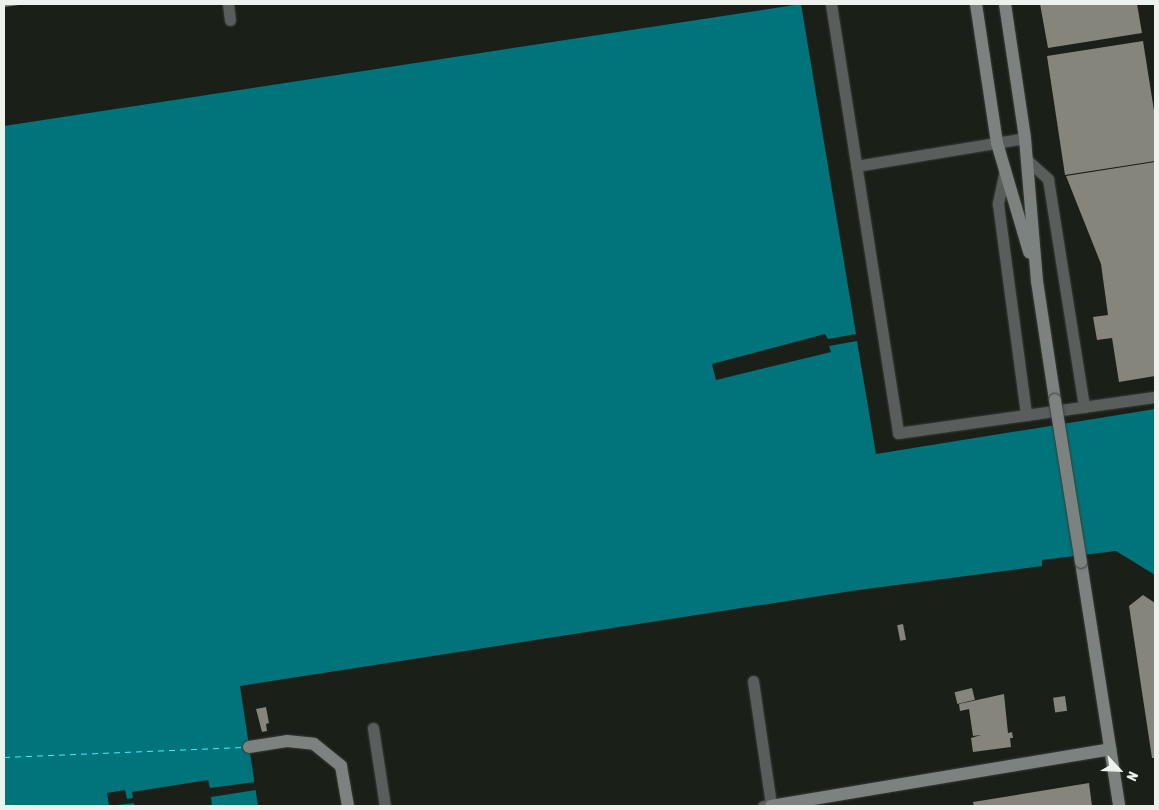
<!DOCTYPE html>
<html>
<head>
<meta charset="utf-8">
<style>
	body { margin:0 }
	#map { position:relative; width:1159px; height:810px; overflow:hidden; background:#1a1f18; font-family:"Asap Condensed",sans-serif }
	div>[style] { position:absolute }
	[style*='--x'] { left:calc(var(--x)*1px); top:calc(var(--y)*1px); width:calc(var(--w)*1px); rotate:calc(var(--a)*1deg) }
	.water>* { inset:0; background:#00747a }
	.pier>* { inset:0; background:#1a1f18 }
	.ferry>* { height:1px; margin-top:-0.5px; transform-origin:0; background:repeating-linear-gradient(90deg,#3af0fb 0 6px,transparent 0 11px) }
	.building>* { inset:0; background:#85857b; transform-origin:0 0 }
	.roads { filter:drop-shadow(0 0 1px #383d36) drop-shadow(0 0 1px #383d36) }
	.lane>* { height:11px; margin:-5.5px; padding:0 5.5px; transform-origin:5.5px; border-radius:5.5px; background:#595e5c }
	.secondary>* { height:12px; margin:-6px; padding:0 6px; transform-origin:6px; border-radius:6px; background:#7b827f }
	.bridges { filter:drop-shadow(0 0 1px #383d36) drop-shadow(0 0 1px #383d36) }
	.secondary-bridge>* { height:12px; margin:-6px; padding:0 6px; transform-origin:6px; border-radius:6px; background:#7b827f }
	span { translate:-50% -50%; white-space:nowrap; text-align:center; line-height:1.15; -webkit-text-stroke:4.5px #1a1f18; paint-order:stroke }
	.frame { position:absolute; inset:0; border:5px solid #eef2ed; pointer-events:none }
	.north { position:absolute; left:1094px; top:745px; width:50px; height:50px; -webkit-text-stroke:4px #1a1f18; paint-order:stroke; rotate:115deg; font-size:14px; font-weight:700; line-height:20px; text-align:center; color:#eef2ed }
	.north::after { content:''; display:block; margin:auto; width:18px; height:22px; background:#eef2ed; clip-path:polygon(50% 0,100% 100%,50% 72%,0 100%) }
</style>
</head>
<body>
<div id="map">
	<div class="water">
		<i style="clip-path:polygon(801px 4px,856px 334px,828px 339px,825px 334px,712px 364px,716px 380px,831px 352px,829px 346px,857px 341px,876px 454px,1155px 409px,1155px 575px,1116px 551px,1042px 560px,1042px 566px,858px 590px,240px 686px,258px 806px,4px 806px,4px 126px)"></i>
	</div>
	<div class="pier">
		<i style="clip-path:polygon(208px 780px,210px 788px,255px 782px,256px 790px,211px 797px,212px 806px,135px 806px,134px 803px,109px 806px,107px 793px,125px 790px,127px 799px,133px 798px,132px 792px)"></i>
	</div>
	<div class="ferry">
		<i style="--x:4;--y:757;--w:239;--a:-2.4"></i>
	</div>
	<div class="building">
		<i style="clip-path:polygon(4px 4px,19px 4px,19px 5px,4px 7px)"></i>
		<i style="clip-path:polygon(1040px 4px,1137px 4px,1142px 33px,1048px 48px)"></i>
		<i style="clip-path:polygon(1143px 41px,1155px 117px,1155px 161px,1065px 175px,1047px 56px)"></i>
		<i style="clip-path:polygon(1155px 162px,1155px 376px,1119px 382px,1112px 338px,1097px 340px,1093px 317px,1108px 315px,1101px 264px,1066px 176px)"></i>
		<i style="clip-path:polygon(1143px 595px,1155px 603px,1155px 758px,1152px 758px,1129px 606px)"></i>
		<i style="left:903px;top:624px;width:16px;height:6px;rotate:79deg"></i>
		<i style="left:972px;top:688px;width:12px;height:18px;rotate:76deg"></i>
		<i style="clip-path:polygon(1004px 694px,1008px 733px,1012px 732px,1013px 738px,1010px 738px,1011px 747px,973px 752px,971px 738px,981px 735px,973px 736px,969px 709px,960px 711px,959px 704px)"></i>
		<i style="left:1065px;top:696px;width:15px;height:12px;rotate:82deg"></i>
		<i style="clip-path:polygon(266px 707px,269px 723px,266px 724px,267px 731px,262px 732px,256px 709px)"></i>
		<i style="clip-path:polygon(1089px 783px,1092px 806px,974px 806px,973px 802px)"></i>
	</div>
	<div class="roads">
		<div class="lane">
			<i style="--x:228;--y:4;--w:16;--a:83"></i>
			<i style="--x:831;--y:4;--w:434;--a:81.1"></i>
			<i style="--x:898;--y:433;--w:260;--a:-8"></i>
			<i style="--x:1026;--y:159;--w:30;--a:42"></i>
			<i style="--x:1048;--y:179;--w:231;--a:81"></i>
			<i style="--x:856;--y:166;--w:171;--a:-9.4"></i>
			<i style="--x:1005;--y:170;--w:35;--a:102"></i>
			<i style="--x:998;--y:204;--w:213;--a:82.4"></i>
			<i style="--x:753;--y:681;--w:125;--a:81.7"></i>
			<i style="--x:771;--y:805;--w:8;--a:173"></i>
			<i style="--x:373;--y:728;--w:79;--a:81.3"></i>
		</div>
		<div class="secondary">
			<i style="--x:976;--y:4;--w:141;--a:81.4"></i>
			<i style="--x:997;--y:143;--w:114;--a:73.6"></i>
			<i style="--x:1005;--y:4;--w:135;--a:81.5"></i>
			<i style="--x:1025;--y:138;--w:144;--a:85.2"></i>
			<i style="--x:1037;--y:281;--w:120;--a:81.4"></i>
			<i style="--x:1081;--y:562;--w:247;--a:81.1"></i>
			<i style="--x:249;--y:747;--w:38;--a:-9"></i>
			<i style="--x:287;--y:741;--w:27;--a:6"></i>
			<i style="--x:314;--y:744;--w:35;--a:39"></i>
			<i style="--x:341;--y:766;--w:41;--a:80.1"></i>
			<i style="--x:771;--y:806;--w:344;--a:-9.5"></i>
		</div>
	</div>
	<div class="bridges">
		<div class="secondary-bridge">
			<i style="--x:1055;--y:400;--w:164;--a:80.9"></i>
		</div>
	</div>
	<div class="frame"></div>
	<div class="north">N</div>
</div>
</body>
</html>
